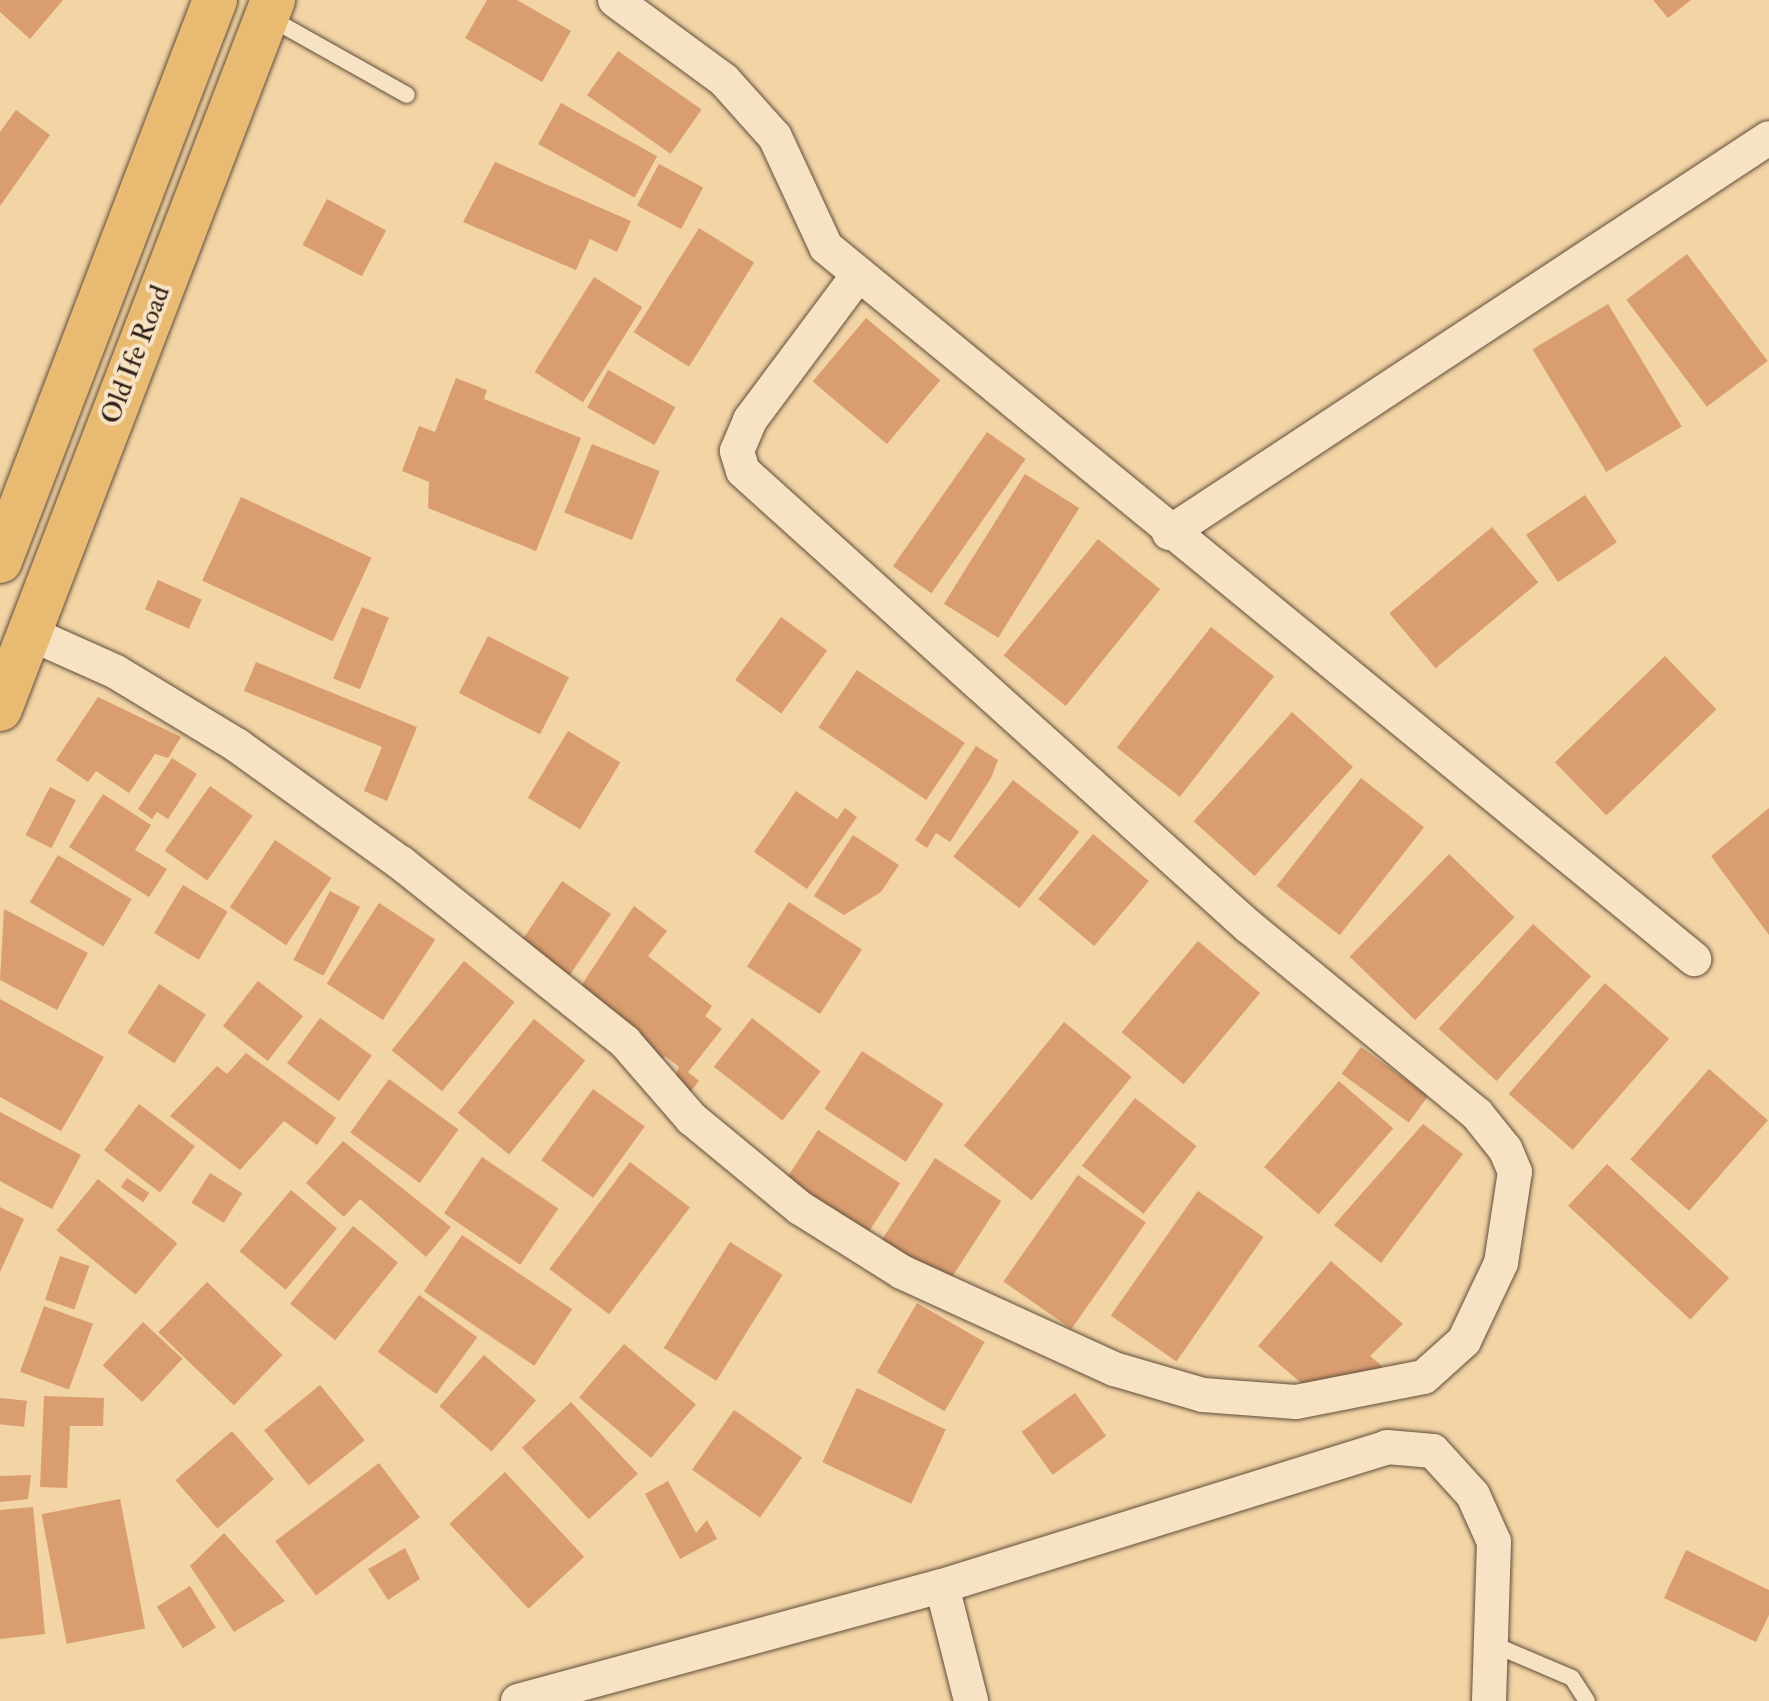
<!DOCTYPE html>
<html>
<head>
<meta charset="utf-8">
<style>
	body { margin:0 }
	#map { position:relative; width:1769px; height:1701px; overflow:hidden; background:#f2d4a5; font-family:"IM FELL Double Pica",serif }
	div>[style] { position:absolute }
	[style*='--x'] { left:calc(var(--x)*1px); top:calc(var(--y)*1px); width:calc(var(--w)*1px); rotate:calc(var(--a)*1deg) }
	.building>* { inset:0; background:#d99d6f; transform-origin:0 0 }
	.roads { filter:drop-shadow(0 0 2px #604d3b) drop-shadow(0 0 2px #604d3b) }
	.lane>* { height:16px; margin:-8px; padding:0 8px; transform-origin:8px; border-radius:8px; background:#f7e3c4 }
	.street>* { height:34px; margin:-17px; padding:0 17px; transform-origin:17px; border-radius:17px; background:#f7e3c4 }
	.primary>* { height:44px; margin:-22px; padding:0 22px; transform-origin:22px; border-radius:22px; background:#e9ba72 }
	span { translate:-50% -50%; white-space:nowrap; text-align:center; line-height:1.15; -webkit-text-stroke:8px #f7e3c4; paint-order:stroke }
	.street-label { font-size:28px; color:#302018 }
</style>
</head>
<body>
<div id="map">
	<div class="building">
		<i style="clip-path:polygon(0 0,63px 0,30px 39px,0 12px)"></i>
		<i style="clip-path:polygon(487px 0,517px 0,571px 31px,542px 82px,465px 38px)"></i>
		<i style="clip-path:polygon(1653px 0,1691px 0,1668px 18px)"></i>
		<i style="left:618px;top:51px;width:102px;height:54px;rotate:35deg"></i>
		<i style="left:561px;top:103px;width:110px;height:47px;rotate:29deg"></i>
		<i style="clip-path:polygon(16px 110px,50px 135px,0 206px,0 132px)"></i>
		<i style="clip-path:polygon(495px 162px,631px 221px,617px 252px,590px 239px,576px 270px,463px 222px)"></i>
		<i style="left:659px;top:164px;width:50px;height:47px;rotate:28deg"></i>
		<i style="left:327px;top:199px;width:67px;height:52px;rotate:28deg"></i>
		<i style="left:699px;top:228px;width:65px;height:123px;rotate:32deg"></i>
		<i style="left:1687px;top:254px;width:134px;height:76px;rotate:53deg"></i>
		<i style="left:594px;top:277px;width:57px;height:112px;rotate:32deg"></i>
		<i style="left:1608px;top:304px;width:143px;height:88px;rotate:59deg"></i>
		<i style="left:866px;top:318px;width:97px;height:83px;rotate:40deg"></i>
		<i style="left:608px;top:370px;width:77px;height:43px;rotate:29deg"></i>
		<i style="clip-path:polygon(456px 378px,487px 390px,484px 399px,581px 438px,536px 551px,428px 508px,429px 482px,402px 471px,419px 426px,435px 432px)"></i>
		<i style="left:987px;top:432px;width:47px;height:164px;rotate:35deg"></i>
		<i style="left:592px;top:444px;width:73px;height:74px;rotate:22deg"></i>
		<i style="left:1025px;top:474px;width:64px;height:153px;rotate:32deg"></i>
		<i style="left:1585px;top:495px;width:57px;height:71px;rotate:56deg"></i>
		<i style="left:241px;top:497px;width:144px;height:92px;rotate:25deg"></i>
		<i style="left:1492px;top:527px;width:72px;height:134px;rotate:50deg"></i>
		<i style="left:1098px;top:539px;width:80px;height:150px;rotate:39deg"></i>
		<i style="left:158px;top:580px;width:48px;height:32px;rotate:24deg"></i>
		<i style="left:362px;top:607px;width:29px;height:77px;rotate:22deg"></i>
		<i style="left:781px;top:617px;width:57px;height:78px;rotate:36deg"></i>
		<i style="left:1211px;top:627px;width:80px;height:153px;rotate:38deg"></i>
		<i style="left:488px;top:636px;width:91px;height:64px;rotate:27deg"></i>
		<i style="left:1665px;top:656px;width:74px;height:153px;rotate:46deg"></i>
		<i style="clip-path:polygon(256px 662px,417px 727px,387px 801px,364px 791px,382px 747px,244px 691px)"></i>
		<i style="left:857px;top:670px;width:130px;height:69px;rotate:34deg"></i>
		<i style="clip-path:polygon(98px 697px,181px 737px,168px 758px,155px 754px,129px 793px,96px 771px,88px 782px,56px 760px)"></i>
		<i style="left:1292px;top:712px;width:82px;height:147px;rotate:42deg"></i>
		<i style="left:568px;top:731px;width:61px;height:78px;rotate:31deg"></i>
		<i style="clip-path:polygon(976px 746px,998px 760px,991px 778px,950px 842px,936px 833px,927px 848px,915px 840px)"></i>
		<i style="clip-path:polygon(172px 758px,197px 774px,168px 819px,157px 812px,152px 819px,138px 809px)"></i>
		<i style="left:1361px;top:778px;width:80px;height:137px;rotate:38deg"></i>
		<i style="left:1013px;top:780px;width:84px;height:97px;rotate:38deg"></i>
		<i style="left:210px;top:786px;width:52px;height:79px;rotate:35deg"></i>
		<i style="left:50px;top:787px;width:29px;height:54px;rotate:27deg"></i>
		<i style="clip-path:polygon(796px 791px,837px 819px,845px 808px,857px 817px,807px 889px,754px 852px)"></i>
		<i style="clip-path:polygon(103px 794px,151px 825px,135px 850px,167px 869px,149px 897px,69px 847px)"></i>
		<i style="clip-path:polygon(1769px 808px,1769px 935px,1711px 856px)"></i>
		<i style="left:1093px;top:834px;width:73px;height:85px;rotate:40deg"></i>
		<i style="clip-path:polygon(853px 835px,899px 865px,881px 892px,844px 915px,814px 896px)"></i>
		<i style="left:275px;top:840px;width:68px;height:81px;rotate:34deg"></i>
		<i style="left:1449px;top:854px;width:91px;height:143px;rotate:44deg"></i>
		<i style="left:58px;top:855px;width:86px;height:55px;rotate:31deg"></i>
		<i style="left:562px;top:881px;width:59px;height:81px;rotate:34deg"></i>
		<i style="left:183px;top:885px;width:52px;height:56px;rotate:31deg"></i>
		<i style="left:330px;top:891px;width:34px;height:78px;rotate:28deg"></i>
		<i style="left:789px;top:902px;width:87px;height:77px;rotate:33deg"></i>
		<i style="left:379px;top:903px;width:67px;height:96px;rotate:33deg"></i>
		<i style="clip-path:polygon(634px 906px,667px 931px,648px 956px,712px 1006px,705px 1016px,722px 1029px,688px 1072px,699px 1081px,686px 1097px,673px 1082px,679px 1067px,665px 1056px,658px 1065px,579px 989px)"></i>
		<i style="clip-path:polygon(4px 909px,88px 953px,57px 1010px,0 980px)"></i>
		<i style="left:1533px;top:924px;width:78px;height:141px;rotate:42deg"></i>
		<i style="left:1198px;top:941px;width:81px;height:119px;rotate:40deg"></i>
		<i style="left:464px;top:961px;width:65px;height:115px;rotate:39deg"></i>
		<i style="left:258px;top:981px;width:57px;height:57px;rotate:38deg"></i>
		<i style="left:1605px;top:983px;width:85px;height:147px;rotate:41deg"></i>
		<i style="left:159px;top:984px;width:56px;height:58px;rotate:33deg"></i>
		<i style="clip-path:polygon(0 999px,104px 1057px,61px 1131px,0 1097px)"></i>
		<i style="left:320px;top:1018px;width:64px;height:56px;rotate:36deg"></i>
		<i style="left:752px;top:1018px;width:87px;height:62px;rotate:38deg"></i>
		<i style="left:534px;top:1019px;width:66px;height:121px;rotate:39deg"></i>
		<i style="left:1064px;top:1022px;width:87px;height:159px;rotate:39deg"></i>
		<i style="left:1361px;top:1047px;width:83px;height:33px;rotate:36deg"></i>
		<i style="left:862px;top:1051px;width:97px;height:69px;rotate:33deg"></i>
		<i style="clip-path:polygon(246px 1053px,336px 1118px,317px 1145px,284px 1121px,240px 1170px,170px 1116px,217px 1066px,227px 1074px)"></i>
		<i style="left:1709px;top:1069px;width:78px;height:120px;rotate:41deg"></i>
		<i style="left:389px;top:1079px;width:86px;height:66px;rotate:36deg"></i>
		<i style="left:1339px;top:1081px;width:72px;height:114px;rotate:41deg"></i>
		<i style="left:593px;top:1089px;width:64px;height:88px;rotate:36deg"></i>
		<i style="left:1135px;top:1098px;width:78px;height:86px;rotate:38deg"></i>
		<i style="left:139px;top:1104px;width:70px;height:58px;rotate:37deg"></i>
		<i style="clip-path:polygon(0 1112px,81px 1155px,52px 1209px,0 1181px)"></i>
		<i style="clip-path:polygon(1423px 1124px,1463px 1154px,1381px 1263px,1334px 1225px)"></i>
		<i style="left:818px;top:1130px;width:98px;height:61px;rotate:33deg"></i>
		<i style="clip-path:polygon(343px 1141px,451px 1227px,426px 1257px,360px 1199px,344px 1217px,306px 1183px)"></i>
		<i style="left:482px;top:1157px;width:92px;height:68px;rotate:34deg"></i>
		<i style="left:935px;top:1158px;width:79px;height:102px;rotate:33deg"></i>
		<i style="left:630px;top:1162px;width:75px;height:134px;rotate:37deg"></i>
		<i style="left:1607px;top:1164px;width:167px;height:57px;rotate:43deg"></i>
		<i style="left:210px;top:1173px;width:38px;height:35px;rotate:32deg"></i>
		<i style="left:1078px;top:1175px;width:83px;height:130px;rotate:35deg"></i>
		<i style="left:127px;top:1178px;width:27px;height:11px;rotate:34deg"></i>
		<i style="left:98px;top:1179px;width:102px;height:66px;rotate:39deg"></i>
		<i style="left:291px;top:1190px;width:60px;height:80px;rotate:40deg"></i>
		<i style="left:1198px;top:1191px;width:80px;height:152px;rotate:35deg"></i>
		<i style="clip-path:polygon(0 1207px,24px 1219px,0 1272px)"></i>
		<i style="left:353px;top:1226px;width:58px;height:100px;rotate:39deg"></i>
		<i style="left:462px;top:1235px;width:133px;height:68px;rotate:34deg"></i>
		<i style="left:730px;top:1242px;width:62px;height:125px;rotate:32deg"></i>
		<i style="left:60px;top:1256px;width:31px;height:46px;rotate:19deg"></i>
		<i style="clip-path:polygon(1331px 1261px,1403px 1324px,1370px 1356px,1382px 1366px,1365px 1384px,1313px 1393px,1258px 1346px)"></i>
		<i style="left:207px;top:1282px;width:105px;height:70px;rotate:44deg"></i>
		<i style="left:419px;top:1295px;width:72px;height:70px;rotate:36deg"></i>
		<i style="left:917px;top:1303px;width:78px;height:80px;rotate:30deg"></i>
		<i style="left:44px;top:1306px;width:52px;height:70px;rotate:20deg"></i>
		<i style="left:143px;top:1322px;width:54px;height:59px;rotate:43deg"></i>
		<i style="left:624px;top:1344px;width:94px;height:70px;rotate:40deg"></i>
		<i style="left:484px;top:1355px;width:69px;height:68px;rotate:41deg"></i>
		<i style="left:320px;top:1385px;width:71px;height:72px;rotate:51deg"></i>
		<i style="left:857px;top:1388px;width:98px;height:82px;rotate:25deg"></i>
		<i style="left:1075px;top:1393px;width:53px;height:66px;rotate:54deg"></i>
		<i style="clip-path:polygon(44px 1396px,104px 1398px,103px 1426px,70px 1426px,67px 1488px,40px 1487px)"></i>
		<i style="left:0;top:1398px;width:27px;height:26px;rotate:6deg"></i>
		<i style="left:571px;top:1402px;width:98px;height:67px;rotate:47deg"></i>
		<i style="left:734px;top:1410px;width:83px;height:73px;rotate:35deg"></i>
		<i style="left:232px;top:1431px;width:64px;height:75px;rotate:49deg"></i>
		<i style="left:379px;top:1463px;width:68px;height:130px;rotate:53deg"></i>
		<i style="left:505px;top:1472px;width:116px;height:76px;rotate:47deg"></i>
		<i style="clip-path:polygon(31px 1475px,28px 1499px,0 1502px,0 1476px)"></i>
		<i style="clip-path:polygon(668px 1481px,696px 1533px,707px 1520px,717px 1539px,680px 1559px,645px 1494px)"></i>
		<i style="left:120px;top:1499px;width:132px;height:80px;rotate:79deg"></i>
		<i style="clip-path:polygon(33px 1507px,45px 1634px,0 1639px,0 1510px)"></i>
		<i style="clip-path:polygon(224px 1533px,285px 1601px,234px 1632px,190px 1566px)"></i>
		<i style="clip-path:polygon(405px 1548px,420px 1579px,388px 1600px,368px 1569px)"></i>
		<i style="clip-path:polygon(1686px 1550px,1769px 1590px,1769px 1615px,1756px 1642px,1664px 1598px)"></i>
		<i style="left:190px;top:1586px;width:49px;height:39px;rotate:58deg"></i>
	</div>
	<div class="roads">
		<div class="lane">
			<i style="--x:268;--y:17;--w:159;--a:29.3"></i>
			<i style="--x:1490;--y:1643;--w:89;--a:23.1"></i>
			<i style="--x:1572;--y:1678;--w:27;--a:57"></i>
		</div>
		<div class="street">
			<i style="--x:615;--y:0;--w:135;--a:36.3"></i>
			<i style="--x:724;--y:80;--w:76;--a:48.2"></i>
			<i style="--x:775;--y:137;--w:121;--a:65.1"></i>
			<i style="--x:826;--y:247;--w:1123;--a:39.36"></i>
			<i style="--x:1169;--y:533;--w:718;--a:-33.36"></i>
			<i style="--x:29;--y:633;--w:95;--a:24.1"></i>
			<i style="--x:116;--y:672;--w:143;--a:31.2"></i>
			<i style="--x:238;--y:746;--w:201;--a:35.7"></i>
			<i style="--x:401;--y:863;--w:287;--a:38.6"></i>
			<i style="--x:625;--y:1042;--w:102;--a:49"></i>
			<i style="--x:692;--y:1119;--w:140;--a:39.5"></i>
			<i style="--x:800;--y:1208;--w:120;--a:32.1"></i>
			<i style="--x:902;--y:1272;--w:233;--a:24.6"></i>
			<i style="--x:1114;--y:1369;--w:93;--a:16.3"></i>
			<i style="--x:1203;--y:1395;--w:93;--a:4.3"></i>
			<i style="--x:1296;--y:1402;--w:130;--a:-11.1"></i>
			<i style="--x:1424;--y:1377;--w:54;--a:-42"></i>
			<i style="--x:1464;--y:1341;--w:86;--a:-64.6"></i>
			<i style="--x:1501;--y:1263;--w:92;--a:-81.3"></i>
			<i style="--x:1515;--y:1172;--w:25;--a:-113"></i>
			<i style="--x:1505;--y:1149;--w:45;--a:-128.7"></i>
			<i style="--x:1477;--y:1114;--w:295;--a:-140.6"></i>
			<i style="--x:1249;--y:927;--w:681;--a:-137.98"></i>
			<i style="--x:743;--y:471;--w:21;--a:-107"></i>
			<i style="--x:737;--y:451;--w:34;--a:-67"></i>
			<i style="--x:750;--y:420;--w:182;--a:-53.3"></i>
			<i style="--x:942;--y:1586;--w:119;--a:75.8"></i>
			<i style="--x:518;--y:1701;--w:439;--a:-15.2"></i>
			<i style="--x:942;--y:1586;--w:466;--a:-17.3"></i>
			<i style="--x:1387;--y:1447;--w:46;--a:5"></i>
			<i style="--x:1433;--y:1451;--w:59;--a:47.7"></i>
			<i style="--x:1473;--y:1495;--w:51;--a:65.9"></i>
			<i style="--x:1494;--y:1542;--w:159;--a:91.8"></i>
		</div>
		<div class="primary">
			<i style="--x:0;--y:561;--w:601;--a:-69.03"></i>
			<i style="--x:0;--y:709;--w:760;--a:-68.94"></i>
		</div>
	</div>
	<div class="street-label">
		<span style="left:136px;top:355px;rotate:-69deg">Old Ife Road</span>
	</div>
</div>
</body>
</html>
